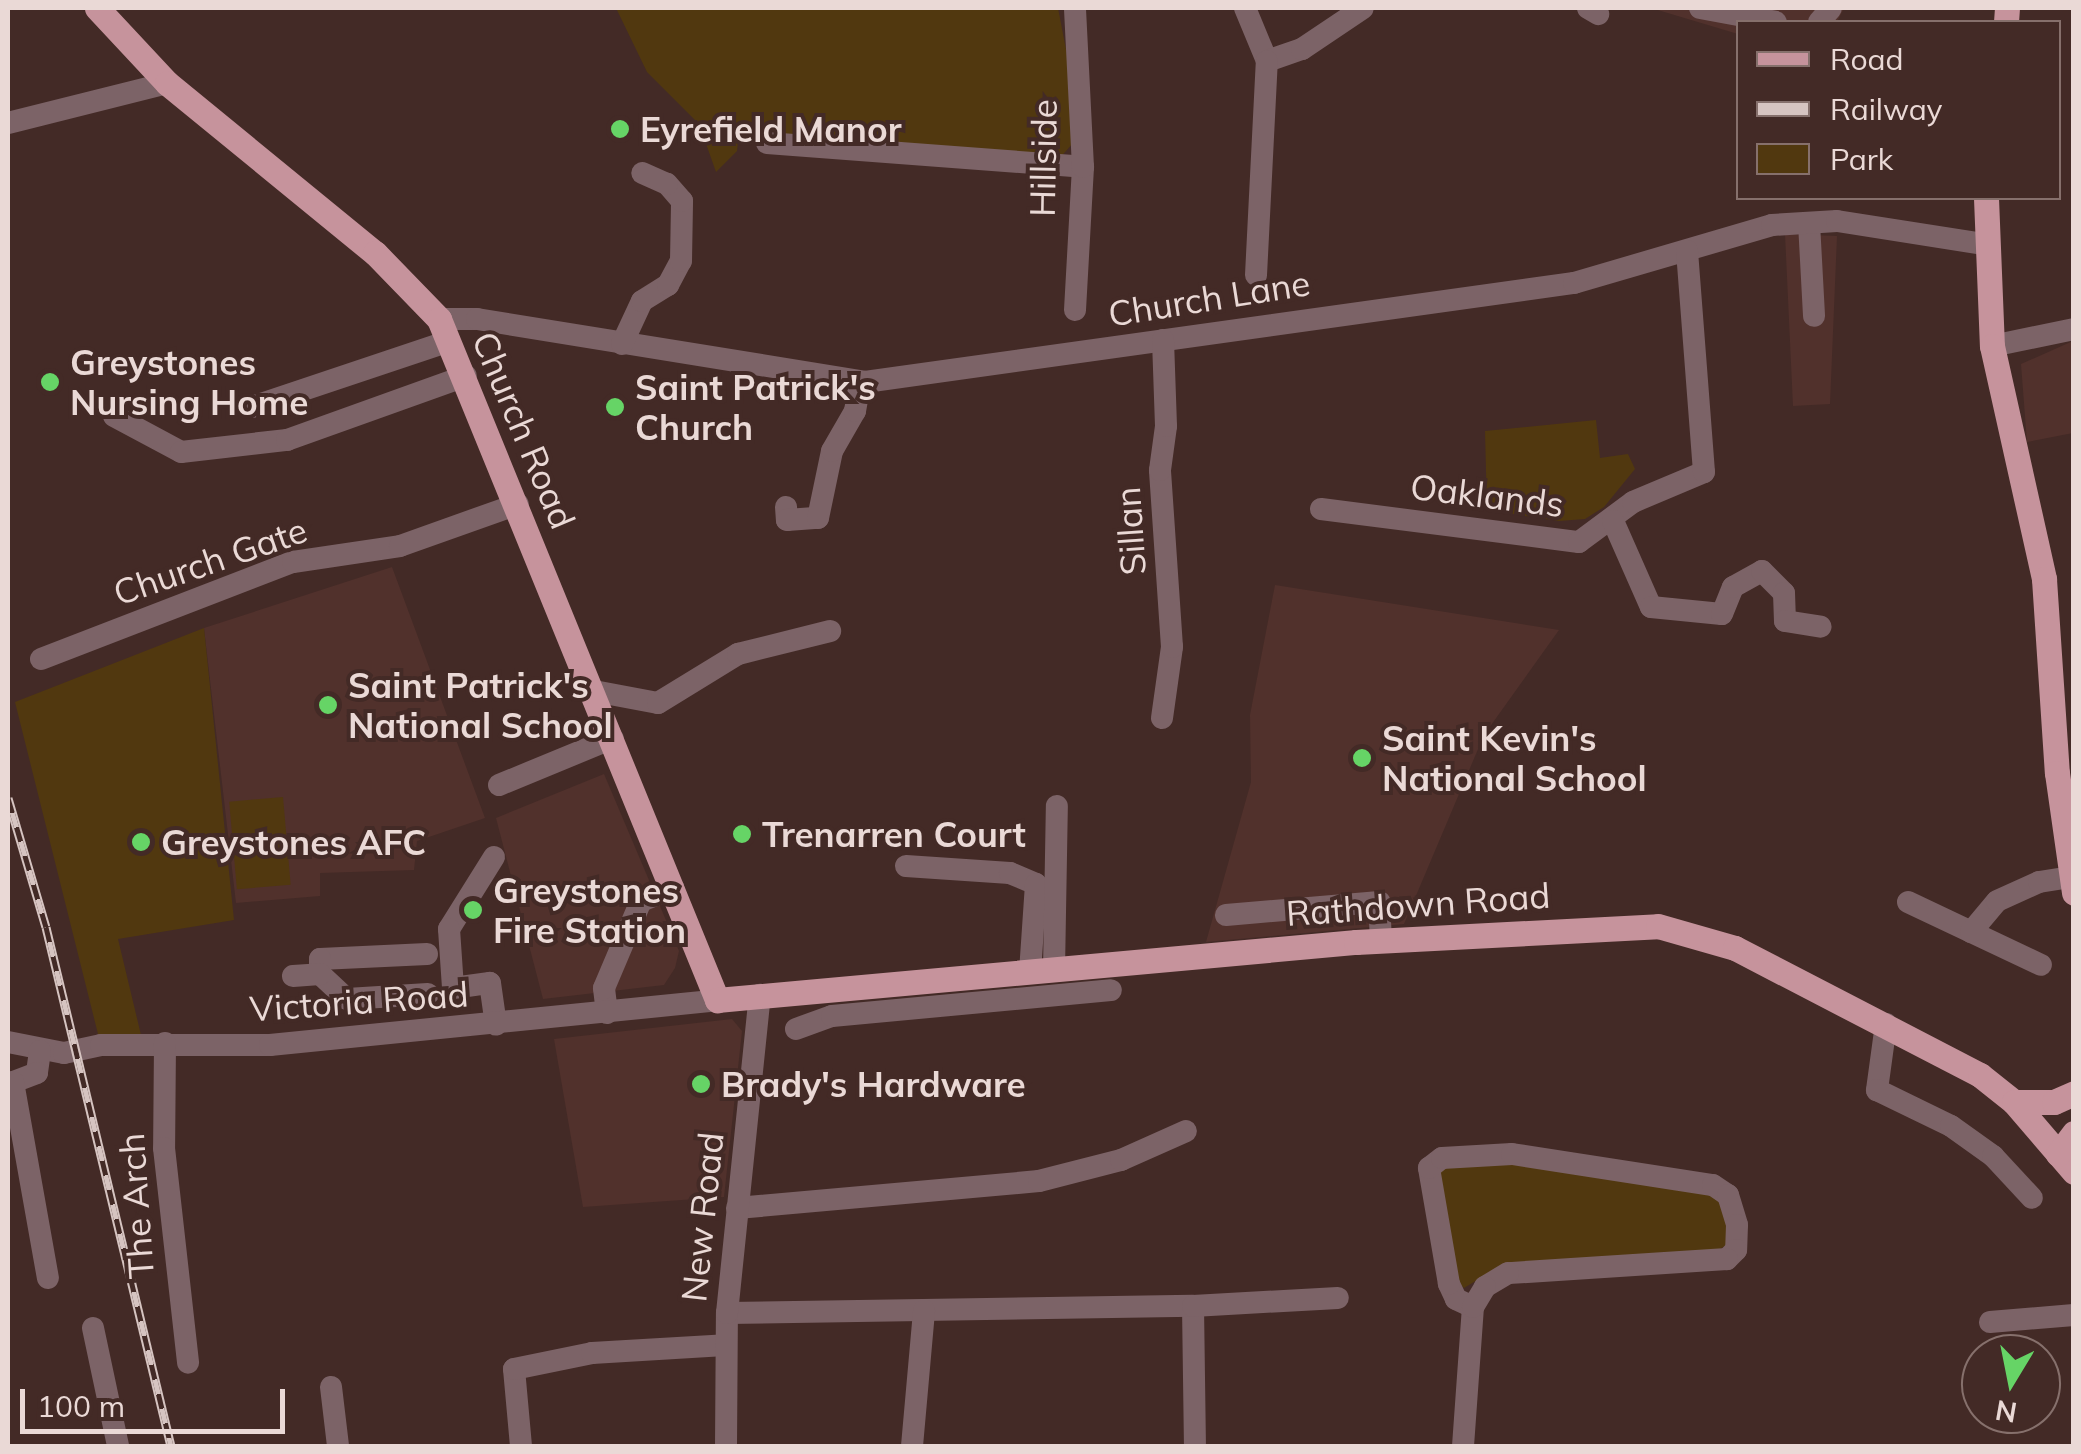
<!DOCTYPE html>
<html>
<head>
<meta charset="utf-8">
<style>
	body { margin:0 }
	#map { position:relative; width:2081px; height:1454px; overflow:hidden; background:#432a26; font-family:Mulish,sans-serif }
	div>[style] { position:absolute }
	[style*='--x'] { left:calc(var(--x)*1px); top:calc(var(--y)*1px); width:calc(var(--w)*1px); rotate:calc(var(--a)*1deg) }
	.built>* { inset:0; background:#51312c }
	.green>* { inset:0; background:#51380f; transform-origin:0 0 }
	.minor>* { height:22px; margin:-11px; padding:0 11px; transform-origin:11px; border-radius:11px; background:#7c6367 }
	.major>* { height:25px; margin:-12.5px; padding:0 12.5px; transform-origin:12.5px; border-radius:12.5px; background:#c6939c }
	.rail>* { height:9px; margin-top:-4.5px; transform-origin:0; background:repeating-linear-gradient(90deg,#432a26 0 15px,#d6c4c1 0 30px); box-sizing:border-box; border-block:2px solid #d6c4c1 }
	.dots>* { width:28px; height:28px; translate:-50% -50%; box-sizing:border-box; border:5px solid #432a26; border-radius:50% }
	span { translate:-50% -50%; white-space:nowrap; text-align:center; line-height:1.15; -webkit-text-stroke:8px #432a26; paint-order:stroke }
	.poi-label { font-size:35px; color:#ead9d6; font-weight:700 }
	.left { translate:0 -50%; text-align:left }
	.street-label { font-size:35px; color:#ead9d6 }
	.frame { position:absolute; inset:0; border:10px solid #ead9d6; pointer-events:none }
	.legend { position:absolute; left:1736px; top:20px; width:325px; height:180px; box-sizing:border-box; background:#432a26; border:2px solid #86706c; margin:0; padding:12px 18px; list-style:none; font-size:30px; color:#ead9d6 }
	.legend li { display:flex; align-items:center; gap:20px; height:50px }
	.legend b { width:50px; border:2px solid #86706c }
	.north { position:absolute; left:1961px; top:1334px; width:100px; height:100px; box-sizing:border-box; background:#432a26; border:2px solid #86706c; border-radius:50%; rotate:190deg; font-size:28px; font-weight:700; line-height:40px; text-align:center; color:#ead9d6 }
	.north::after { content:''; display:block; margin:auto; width:35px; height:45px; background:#66d466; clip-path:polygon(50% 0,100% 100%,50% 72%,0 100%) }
	.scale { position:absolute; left:20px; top:1389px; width:265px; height:45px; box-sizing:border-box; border:5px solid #ead9d6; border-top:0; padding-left:12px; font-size:30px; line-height:35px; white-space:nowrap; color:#ead9d6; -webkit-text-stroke:8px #432a26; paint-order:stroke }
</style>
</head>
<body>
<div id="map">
	<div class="built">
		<i style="clip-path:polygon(1651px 8px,1844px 8px,1837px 22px,1738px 22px,1738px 34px)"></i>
		<i style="clip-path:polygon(1785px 234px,1837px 236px,1830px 404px,1793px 406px)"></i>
		<i style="clip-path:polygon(2073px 341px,2073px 433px,2027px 442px,2021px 364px)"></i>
		<i style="clip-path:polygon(392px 567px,485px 818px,417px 841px,414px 870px,320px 873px,320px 896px,236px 903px,204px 628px)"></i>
		<i style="clip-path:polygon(1275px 585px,1559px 630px,1484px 735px,1404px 924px,1206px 942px,1251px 782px,1250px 715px)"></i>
		<i style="clip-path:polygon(604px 774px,679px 951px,675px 968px,664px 985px,543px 999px,496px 818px)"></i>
		<i style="clip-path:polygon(732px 1019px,742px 1031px,724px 1197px,583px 1207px,554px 1039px)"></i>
	</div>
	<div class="green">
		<i style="clip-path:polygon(616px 8px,1058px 8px,1076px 101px,1074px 142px,1058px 160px,777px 135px,764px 123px,740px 122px,737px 151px,716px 172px,699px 124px,647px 72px)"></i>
		<i style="clip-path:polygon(1596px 420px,1600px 458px,1628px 454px,1635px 469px,1604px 507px,1585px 519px,1559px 521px,1487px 510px,1485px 431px)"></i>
		<i style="clip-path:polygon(204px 628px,234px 920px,118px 939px,141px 1035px,99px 1038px,15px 702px)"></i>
		<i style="left:283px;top:797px;width:88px;height:54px;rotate:85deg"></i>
		<i style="clip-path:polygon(1517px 1163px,1711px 1194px,1728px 1204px,1727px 1245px,1708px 1255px,1502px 1265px,1464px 1288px,1457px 1281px,1436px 1178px,1444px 1166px)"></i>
	</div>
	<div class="minor">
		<i style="--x:1245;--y:8;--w:57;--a:67.5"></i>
		<i style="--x:1267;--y:61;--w:37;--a:-19"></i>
		<i style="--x:1302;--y:49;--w:73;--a:-33.9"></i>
		<i style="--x:1588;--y:8;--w:12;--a:31"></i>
		<i style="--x:1700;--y:8;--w:77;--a:10.4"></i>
		<i style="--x:1819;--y:22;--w:18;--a:-49"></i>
		<i style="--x:8;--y:123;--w:164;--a:-14.1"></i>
		<i style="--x:767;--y:143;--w:317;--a:4.3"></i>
		<i style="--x:1809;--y:223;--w:93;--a:86.9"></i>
		<i style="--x:1256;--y:275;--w:214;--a:-87.1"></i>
		<i style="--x:1075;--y:310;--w:143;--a:-86.8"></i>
		<i style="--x:1083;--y:167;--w:159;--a:-92.9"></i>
		<i style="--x:439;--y:319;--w:38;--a:0"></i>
		<i style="--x:477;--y:319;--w:393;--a:9.2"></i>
		<i style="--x:865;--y:382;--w:716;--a:-7.95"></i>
		<i style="--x:1574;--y:283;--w:206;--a:-16.3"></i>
		<i style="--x:1772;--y:225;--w:65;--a:-3.5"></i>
		<i style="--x:1837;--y:221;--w:149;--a:8.9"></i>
		<i style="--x:622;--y:344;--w:47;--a:-65.1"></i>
		<i style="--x:642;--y:301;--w:31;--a:-32"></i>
		<i style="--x:668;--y:285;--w:27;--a:-62"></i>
		<i style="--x:681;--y:261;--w:60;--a:-89"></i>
		<i style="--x:682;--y:201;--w:23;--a:-131"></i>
		<i style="--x:667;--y:184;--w:27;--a:-156"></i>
		<i style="--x:1992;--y:346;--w:84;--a:-11.7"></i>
		<i style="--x:252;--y:407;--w:208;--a:-18.5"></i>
		<i style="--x:114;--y:416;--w:76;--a:28.2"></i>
		<i style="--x:181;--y:452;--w:107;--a:-6.5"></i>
		<i style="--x:287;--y:440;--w:190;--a:-19.7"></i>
		<i style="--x:786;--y:507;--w:13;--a:86"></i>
		<i style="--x:787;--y:520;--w:31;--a:-4"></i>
		<i style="--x:818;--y:518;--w:68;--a:-78.2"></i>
		<i style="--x:832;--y:451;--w:46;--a:-60.1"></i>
		<i style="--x:855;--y:411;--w:29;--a:-80"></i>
		<i style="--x:1321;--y:509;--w:260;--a:7.3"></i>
		<i style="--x:1579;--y:542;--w:67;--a:-36.5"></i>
		<i style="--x:1633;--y:502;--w:77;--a:-22.9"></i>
		<i style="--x:1704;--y:472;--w:222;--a:-94.4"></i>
		<i style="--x:1613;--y:521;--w:94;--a:66.2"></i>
		<i style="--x:1651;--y:607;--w:71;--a:5.6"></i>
		<i style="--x:1722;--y:614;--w:29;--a:-68"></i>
		<i style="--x:1733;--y:587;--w:33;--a:-29"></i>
		<i style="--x:1762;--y:571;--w:31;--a:45"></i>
		<i style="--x:1784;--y:593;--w:28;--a:88"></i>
		<i style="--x:1785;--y:621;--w:36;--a:9"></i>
		<i style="--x:41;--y:659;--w:270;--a:-21.1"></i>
		<i style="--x:293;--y:562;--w:108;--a:-8.5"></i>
		<i style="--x:400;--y:546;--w:125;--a:-19.6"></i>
		<i style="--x:594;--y:691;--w:65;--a:10.6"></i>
		<i style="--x:658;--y:703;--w:94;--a:-31.5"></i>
		<i style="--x:738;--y:654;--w:95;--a:-14"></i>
		<i style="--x:1162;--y:718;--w:72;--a:-82"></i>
		<i style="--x:1172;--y:647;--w:177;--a:-93.9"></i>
		<i style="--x:1160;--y:470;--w:44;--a:-82.2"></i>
		<i style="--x:1166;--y:426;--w:86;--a:-92"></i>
		<i style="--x:499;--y:785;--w:123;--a:-22.4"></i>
		<i style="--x:494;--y:857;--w:85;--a:122"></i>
		<i style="--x:449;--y:929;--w:59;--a:86.1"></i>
		<i style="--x:453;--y:988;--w:37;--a:-8"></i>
		<i style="--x:490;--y:983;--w:42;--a:81.9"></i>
		<i style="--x:906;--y:866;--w:104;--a:3.9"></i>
		<i style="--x:1010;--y:873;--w:28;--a:23"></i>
		<i style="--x:1036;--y:884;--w:88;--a:93.9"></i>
		<i style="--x:1908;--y:902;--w:147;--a:25.3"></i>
		<i style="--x:1226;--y:915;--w:154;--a:-4.9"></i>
		<i style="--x:1379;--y:902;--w:39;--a:87"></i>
		<i style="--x:1971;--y:932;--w:40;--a:-50"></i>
		<i style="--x:1997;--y:901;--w:46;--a:-24.3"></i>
		<i style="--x:2039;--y:882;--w:32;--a:-9"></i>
		<i style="--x:427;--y:954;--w:107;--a:177.3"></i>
		<i style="--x:320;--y:959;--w:15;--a:90"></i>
		<i style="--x:320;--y:974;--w:37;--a:43"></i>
		<i style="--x:347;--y:999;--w:81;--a:-3.5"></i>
		<i style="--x:1054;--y:970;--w:164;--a:-89"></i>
		<i style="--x:293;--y:976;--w:27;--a:-4"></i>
		<i style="--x:607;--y:1013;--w:25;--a:-97"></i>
		<i style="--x:604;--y:988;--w:95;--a:-67"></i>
		<i style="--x:641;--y:901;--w:35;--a:-22"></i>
		<i style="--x:1886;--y:1024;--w:67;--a:97.8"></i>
		<i style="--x:1877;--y:1090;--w:82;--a:25.9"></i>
		<i style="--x:1951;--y:1126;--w:52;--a:35.5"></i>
		<i style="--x:1993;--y:1156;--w:57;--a:47.1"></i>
		<i style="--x:796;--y:1029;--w:38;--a:-20"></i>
		<i style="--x:832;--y:1016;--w:280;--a:-5.3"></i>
		<i style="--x:8;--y:1042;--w:57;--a:11.1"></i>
		<i style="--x:64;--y:1053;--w:38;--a:-12"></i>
		<i style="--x:101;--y:1045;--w:169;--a:0"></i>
		<i style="--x:270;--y:1045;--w:449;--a:-5.7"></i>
		<i style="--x:165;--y:1043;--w:105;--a:90.5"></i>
		<i style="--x:164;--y:1148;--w:216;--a:83.6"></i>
		<i style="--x:40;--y:1051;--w:22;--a:98"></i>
		<i style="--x:37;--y:1073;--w:26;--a:159"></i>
		<i style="--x:13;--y:1082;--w:199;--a:79.9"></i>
		<i style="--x:737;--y:1208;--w:303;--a:-5.1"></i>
		<i style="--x:1039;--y:1181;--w:85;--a:-14.4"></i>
		<i style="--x:1121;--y:1160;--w:71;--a:-24"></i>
		<i style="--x:1193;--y:1306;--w:140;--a:89.2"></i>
		<i style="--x:727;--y:1313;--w:466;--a:-0.9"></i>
		<i style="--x:1193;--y:1306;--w:145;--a:-3.2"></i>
		<i style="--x:1990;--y:1322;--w:84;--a:-4.8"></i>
		<i style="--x:93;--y:1328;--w:121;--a:78"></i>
		<i style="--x:331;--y:1387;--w:59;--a:83.2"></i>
		<i style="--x:521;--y:1446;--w:77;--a:-95.2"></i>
		<i style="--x:514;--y:1369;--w:80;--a:-11.6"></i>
		<i style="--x:592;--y:1353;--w:133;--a:-3.4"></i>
		<i style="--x:726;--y:1446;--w:133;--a:-89.6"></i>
		<i style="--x:727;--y:1313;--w:320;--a:-84.1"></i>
		<i style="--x:912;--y:1446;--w:136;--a:-84.9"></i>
		<i style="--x:1463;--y:1446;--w:139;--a:-85.9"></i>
		<i style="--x:1473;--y:1307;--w:19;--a:-155"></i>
		<i style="--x:1456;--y:1299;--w:17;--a:-115"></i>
		<i style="--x:1449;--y:1284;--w:118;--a:-99.8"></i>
		<i style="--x:1429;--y:1168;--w:16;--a:-38"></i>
		<i style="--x:1442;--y:1158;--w:70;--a:-3.3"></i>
		<i style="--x:1512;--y:1154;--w:203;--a:8.8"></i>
		<i style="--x:1713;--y:1185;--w:18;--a:34"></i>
		<i style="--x:1728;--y:1195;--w:31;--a:73"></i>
		<i style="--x:1737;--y:1225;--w:25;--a:92"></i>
		<i style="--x:1736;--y:1250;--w:13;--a:135"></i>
		<i style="--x:1727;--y:1259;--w:219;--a:176.3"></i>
		<i style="--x:1508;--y:1273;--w:27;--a:149"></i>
		<i style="--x:1485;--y:1287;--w:23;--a:121"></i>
	</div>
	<div class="major">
		<i style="--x:97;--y:8;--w:103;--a:47"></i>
		<i style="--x:167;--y:83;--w:269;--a:39.3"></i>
		<i style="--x:375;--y:253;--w:92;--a:45.9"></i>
		<i style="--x:439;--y:319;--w:736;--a:67.79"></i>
		<i style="--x:717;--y:1000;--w:642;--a:-5.19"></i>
		<i style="--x:1356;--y:942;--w:302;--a:-3"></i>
		<i style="--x:1658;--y:926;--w:80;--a:15.9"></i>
		<i style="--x:1735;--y:948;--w:276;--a:27.4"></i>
		<i style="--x:1980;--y:1075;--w:43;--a:38.5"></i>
		<i style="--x:2014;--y:1102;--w:92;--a:49.4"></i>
		<i style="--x:2006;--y:22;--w:14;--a:-86"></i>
		<i style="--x:1986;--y:198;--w:148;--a:87.7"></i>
		<i style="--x:1992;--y:346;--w:239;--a:77.4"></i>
		<i style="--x:2044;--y:579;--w:194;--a:86.2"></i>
		<i style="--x:2057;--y:773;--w:121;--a:81.9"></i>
		<i style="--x:2014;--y:1102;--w:40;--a:0"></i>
		<i style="--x:2054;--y:1102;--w:22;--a:-24"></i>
		<i style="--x:2058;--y:1154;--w:26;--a:-53"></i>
	</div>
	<div class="rail">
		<i style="--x:8;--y:798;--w:134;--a:73.6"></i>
		<i style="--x:46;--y:927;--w:534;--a:76.46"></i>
	</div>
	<div class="dots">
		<i style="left:620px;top:129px;background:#66d466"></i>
		<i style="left:50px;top:382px;background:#66d466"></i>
		<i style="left:615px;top:407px;background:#66d466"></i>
		<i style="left:328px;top:705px;background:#66d466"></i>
		<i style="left:1362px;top:758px;background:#66d466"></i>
		<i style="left:742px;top:834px;background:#66d466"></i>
		<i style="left:141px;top:842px;background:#66d466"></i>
		<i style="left:473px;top:910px;background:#66d466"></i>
		<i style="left:701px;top:1084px;background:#66d466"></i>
	</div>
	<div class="poi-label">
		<span class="left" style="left:640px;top:129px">Eyrefield Manor</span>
		<span class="left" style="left:70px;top:382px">Greystones<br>Nursing Home</span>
		<span class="left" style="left:635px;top:407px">Saint Patrick's<br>Church</span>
		<span class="left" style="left:348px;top:705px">Saint Patrick's<br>National School</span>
		<span class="left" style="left:1382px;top:758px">Saint Kevin's<br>National School</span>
		<span class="left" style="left:762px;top:834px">Trenarren Court</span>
		<span class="left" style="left:161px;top:842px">Greystones AFC</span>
		<span class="left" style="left:493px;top:910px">Greystones<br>Fire Station</span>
		<span class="left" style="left:721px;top:1084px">Brady's Hardware</span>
	</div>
	<div class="street-label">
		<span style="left:1043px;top:158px;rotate:-89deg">Hillside</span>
		<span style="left:1209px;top:298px;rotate:-9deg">Church Lane</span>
		<span style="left:524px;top:430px;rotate:67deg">Church Road</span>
		<span style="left:1487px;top:495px;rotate:7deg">Oaklands</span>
		<span style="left:1130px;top:531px;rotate:-94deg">Sillan</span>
		<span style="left:210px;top:561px;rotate:-19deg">Church Gate</span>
		<span style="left:1418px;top:904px;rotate:-4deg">Rathdown Road</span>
		<span style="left:359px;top:1001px;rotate:-4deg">Victoria Road</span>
		<span style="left:136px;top:1206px;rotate:-94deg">The Arch</span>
		<span style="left:702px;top:1217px;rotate:-84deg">New Road</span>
	</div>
	<div class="frame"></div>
	<ul class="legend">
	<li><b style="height:12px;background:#c6939c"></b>Road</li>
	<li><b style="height:12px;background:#d6c4c1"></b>Railway</li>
	<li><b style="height:28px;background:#51380f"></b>Park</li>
	</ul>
	<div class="north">N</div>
	<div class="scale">100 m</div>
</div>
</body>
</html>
